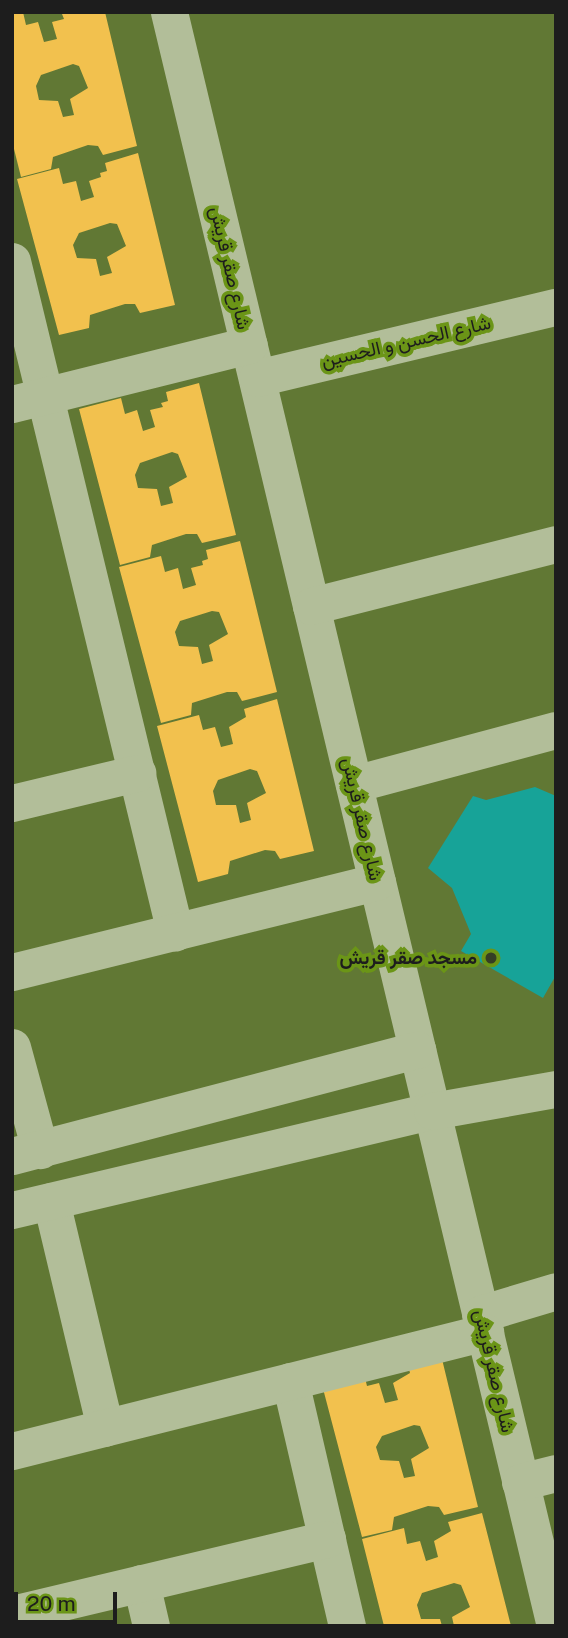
<!DOCTYPE html>
<html>
<head>
<meta charset="utf-8">
<style>
	body { margin:0 }
	#map { position:relative; width:568px; height:1638px; overflow:hidden; background:#617834; font-family:"Public Sans",Vazirmatn,sans-serif }
	div>[style] { position:absolute }
	[style*='--x'] { left:calc(var(--x)*1px); top:calc(var(--y)*1px); width:calc(var(--w)*1px); rotate:calc(var(--a)*1deg) }
	.homes>* { inset:0; background:#f2c14e }
	.public>* { inset:0; background:#17a398 }
	.minor>* { height:37px; margin:-18.5px; padding:0 18.5px; transform-origin:18.5px; border-radius:18.5px; background:#b2be99 }
	.dots>* { width:19px; height:19px; translate:-50% -50%; box-sizing:border-box; border:4px solid #6b9517; border-radius:50% }
	span { translate:-50% -50%; white-space:nowrap; text-align:center; line-height:1.15; -webkit-text-stroke:7px #6b9517; paint-order:stroke }
	.street-label { font-size:19px; color:#1d1d1d }
	.poi-label { font-size:19px; color:#1d1d1d; font-weight:700 }
	.right { translate:-100% -50%; text-align:right }
	.frame { position:absolute; inset:0; border:14px solid #1d1d1d; pointer-events:none }
	.scale { position:absolute; left:14px; top:1592px; width:103px; height:32px; box-sizing:border-box; border:4px solid #1d1d1d; border-top:0; padding-left:9px; font-size:21px; line-height:24px; white-space:nowrap; color:#1d1d1d; -webkit-text-stroke:5px #6b9517; paint-order:stroke }
</style>
</head>
<body>
<div id="map">
	<div class="homes">
		<i style="clip-path:polygon(evenodd,12px 12px,23px 12px,26px 25px,38px 22px,44px 42px,57px 39px,52px 22px,64px 19px,62px 14px,105px 12px,137px 146px,103px 155px,98px 146px,88px 145px,53px 157px,51px 169px,21px 177px,12px 141px,12px 12px,73px 64px,79px 66px,88px 88px,70px 99px,74px 115px,63px 117px,58px 101px,39px 100px,36px 86px,41px 75px,73px 64px)"></i>
		<i style="clip-path:polygon(evenodd,138px 153px,175px 305px,140px 313px,135px 304px,125px 304px,90px 315px,89px 328px,59px 335px,17px 179px,59px 168px,63px 184px,76px 181px,81px 201px,94px 197px,89px 181px,101px 177px,100px 173px,107px 171px,105px 163px,138px 153px,110px 223px,117px 224px,126px 246px,107px 257px,112px 273px,100px 276px,96px 259px,77px 258px,73px 245px,79px 233px,110px 223px)"></i>
		<i style="clip-path:polygon(evenodd,199px 383px,236px 535px,202px 543px,197px 534px,186px 534px,152px 545px,150px 557px,120px 565px,79px 409px,121px 398px,125px 414px,137px 410px,143px 431px,155px 427px,150px 410px,163px 407px,161px 403px,168px 401px,166px 392px,199px 383px,172px 452px,178px 454px,187px 477px,169px 487px,173px 503px,161px 506px,157px 489px,138px 488px,135px 475px,140px 463px,172px 452px)"></i>
		<i style="clip-path:polygon(evenodd,240px 541px,277px 692px,242px 701px,237px 692px,227px 692px,192px 703px,191px 715px,161px 723px,119px 567px,161px 556px,165px 572px,178px 568px,183px 589px,196px 585px,191px 568px,203px 565px,202px 561px,208px 559px,206px 550px,240px 541px,212px 611px,219px 612px,228px 634px,209px 645px,213px 661px,202px 664px,198px 647px,179px 646px,175px 632px,180px 621px,212px 611px)"></i>
		<i style="clip-path:polygon(evenodd,277px 699px,314px 851px,280px 859px,275px 851px,265px 850px,230px 861px,228px 874px,198px 882px,157px 726px,199px 715px,203px 730px,215px 727px,221px 747px,233px 744px,229px 727px,246px 717px,244px 709px,277px 699px,250px 769px,257px 771px,266px 793px,247px 803px,251px 820px,240px 823px,236px 805px,216px 805px,213px 791px,218px 780px,250px 769px)"></i>
		<i style="clip-path:polygon(evenodd,441px 1355px,478px 1507px,444px 1515px,439px 1507px,428px 1506px,394px 1517px,392px 1530px,362px 1537px,321px 1381px,363px 1370px,367px 1386px,379px 1383px,385px 1403px,398px 1400px,393px 1383px,410px 1373px,408px 1365px,441px 1355px,414px 1425px,420px 1426px,429px 1448px,411px 1459px,415px 1476px,404px 1478px,399px 1461px,380px 1460px,376px 1447px,382px 1436px,414px 1425px)"></i>
		<i style="clip-path:polygon(482px 1513px,511px 1626px,454px 1626px,452px 1617px,470px 1607px,461px 1585px,454px 1583px,422px 1593px,417px 1605px,421px 1619px,440px 1619px,442px 1626px,384px 1626px,362px 1539px,404px 1528px,407px 1544px,420px 1541px,426px 1561px,438px 1557px,434px 1541px,451px 1531px,448px 1522px)"></i>
	</div>
	<div class="public">
		<i style="clip-path:polygon(535px 787px,556px 796px,556px 975px,543px 998px,461px 951px,471px 934px,452px 888px,428px 868px,473px 796px,486px 800px)"></i>
	</div>
	<div class="minor">
		<i style="--x:169;--y:12;--w:1660;--a:76.55"></i>
		<i style="--x:12;--y:261;--w:691;--a:76.35"></i>
		<i style="--x:257;--y:378;--w:307;--a:-13.4"></i>
		<i style="--x:12;--y:404;--w:244;--a:-14"></i>
		<i style="--x:311;--y:606;--w:253;--a:-14.2"></i>
		<i style="--x:354;--y:784;--w:209;--a:-15"></i>
		<i style="--x:12;--y:803;--w:129;--a:-13.5"></i>
		<i style="--x:12;--y:972;--w:376;--a:-13.9"></i>
		<i style="--x:12;--y:1047;--w:107;--a:74.8"></i>
		<i style="--x:12;--y:1156;--w:419;--a:-14.7"></i>
		<i style="--x:51;--y:1201;--w:233;--a:76.6"></i>
		<i style="--x:12;--y:1210;--w:432;--a:-13.3"></i>
		<i style="--x:432;--y:1111;--w:126;--a:-10.1"></i>
		<i style="--x:480;--y:1314;--w:79;--a:-16.8"></i>
		<i style="--x:290;--y:1381;--w:252;--a:76.9"></i>
		<i style="--x:12;--y:1451;--w:488;--a:-14.1"></i>
		<i style="--x:520;--y:1482;--w:37;--a:-14"></i>
		<i style="--x:141;--y:1583;--w:44;--a:76.9"></i>
		<i style="--x:12;--y:1614;--w:324;--a:-13.4"></i>
	</div>
	<div class="dots">
		<i style="left:491px;top:958px;background:#353d25"></i>
	</div>
	<div class="street-label">
		<span style="left:230px;top:268px;rotate:77deg">شارع صقر قريش</span>
		<span style="left:406px;top:342px;rotate:-13deg">شارع الحسن و الحسين</span>
		<span style="left:362px;top:819px;rotate:77deg">شارع صقر قريش</span>
		<span style="left:494px;top:1371px;rotate:77deg">شارع صقر قريش</span>
	</div>
	<div class="poi-label">
		<span class="right" style="left:477px;top:958px">مسجد صقر قريش</span>
	</div>
	<div class="frame"></div>
	<div class="scale">20 m</div>
</div>
</body>
</html>
